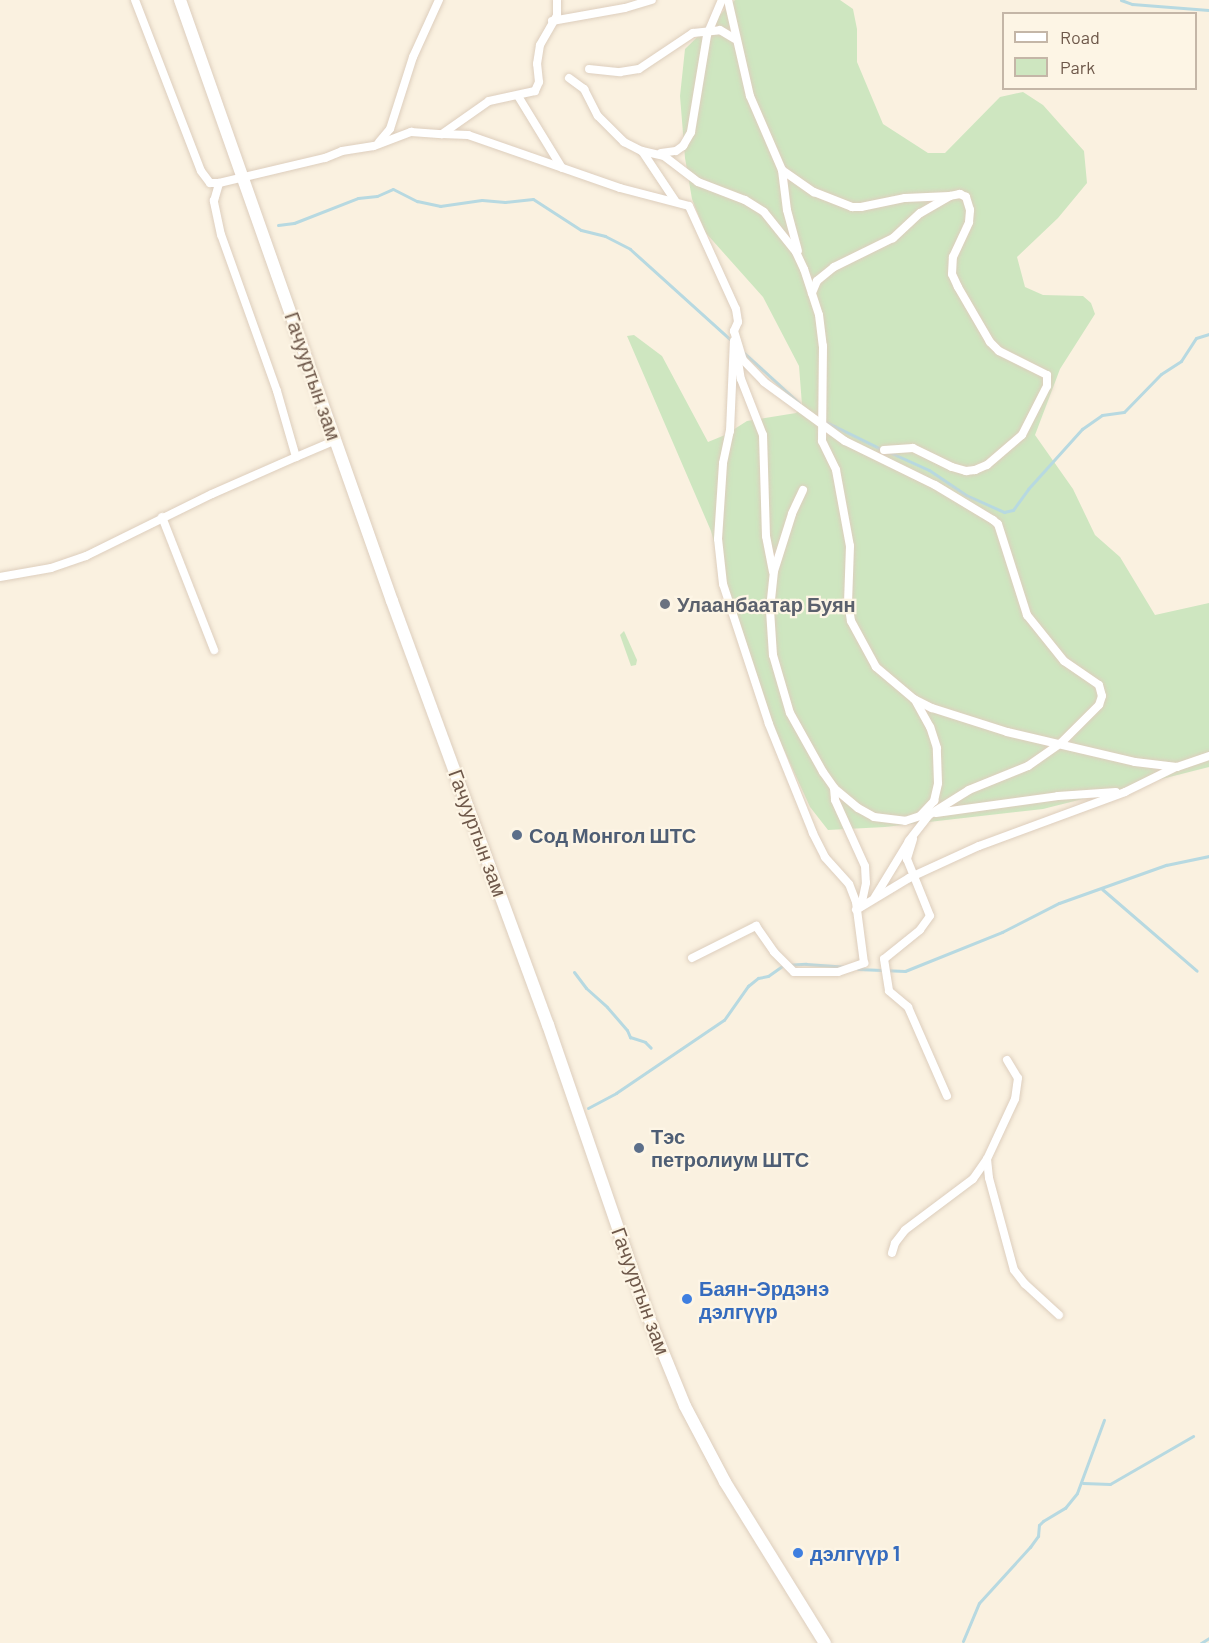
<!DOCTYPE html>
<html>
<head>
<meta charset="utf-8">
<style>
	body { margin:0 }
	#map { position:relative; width:1209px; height:1643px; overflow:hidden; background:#faf1e0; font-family:Barlow,sans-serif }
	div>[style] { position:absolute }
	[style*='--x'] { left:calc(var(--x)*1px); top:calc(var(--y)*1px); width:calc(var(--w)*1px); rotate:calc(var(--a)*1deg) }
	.green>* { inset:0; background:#cee6c0 }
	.stream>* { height:3px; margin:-1.5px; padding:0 1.5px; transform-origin:1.5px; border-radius:1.5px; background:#b7d9e1 }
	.roads { filter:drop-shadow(0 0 2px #ddcebd) drop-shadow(0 0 2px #ddcebd) }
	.street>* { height:8px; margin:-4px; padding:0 4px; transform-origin:4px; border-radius:4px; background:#fff }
	.secondary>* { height:12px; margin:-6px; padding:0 6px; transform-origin:6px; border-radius:6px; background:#fff }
	.dots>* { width:16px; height:16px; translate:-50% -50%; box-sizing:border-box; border:3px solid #fdf5e5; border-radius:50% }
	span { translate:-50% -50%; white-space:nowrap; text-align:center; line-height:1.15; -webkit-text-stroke:4.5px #fdf5e5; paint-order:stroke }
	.street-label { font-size:20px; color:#6e584a }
	.worship-label { font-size:20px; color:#5b616d; font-weight:700 }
	.left { translate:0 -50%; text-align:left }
	.service-label { font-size:20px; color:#4e5e75; font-weight:700 }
	.shop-label { font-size:20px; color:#366cbe; font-weight:700 }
	.legend { position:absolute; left:1002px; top:12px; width:195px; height:78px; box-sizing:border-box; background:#fdf5e5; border:2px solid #c4b6a7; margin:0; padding:8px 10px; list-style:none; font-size:18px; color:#6e584a }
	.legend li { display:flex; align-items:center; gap:12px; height:30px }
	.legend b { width:30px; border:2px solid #c4b6a7 }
</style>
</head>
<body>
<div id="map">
	<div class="green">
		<i style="clip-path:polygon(735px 0,840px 0,853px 9px,857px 29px,857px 62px,883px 124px,928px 153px,945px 153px,1000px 97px,1023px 92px,1043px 105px,1084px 151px,1087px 183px,1058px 218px,1017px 257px,1025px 287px,1043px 295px,1083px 296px,1091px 303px,1095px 314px,1060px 369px,1035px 435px,1073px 489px,1095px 535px,1120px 557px,1155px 615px,1209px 603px,1209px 767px,1043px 809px,885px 827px,828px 830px,810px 807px,764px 706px,742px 644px,711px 531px,627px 336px,634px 335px,662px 356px,708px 442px,725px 435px,747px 421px,796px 413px,802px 405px,799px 366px,763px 297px,705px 232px,692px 199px,685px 158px,680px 96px,685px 49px)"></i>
		<i style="clip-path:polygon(624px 631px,637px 660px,636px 665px,631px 666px,620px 635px)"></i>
	</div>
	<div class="stream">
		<i style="--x:1121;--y:0;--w:12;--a:20"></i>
		<i style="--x:1132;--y:4;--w:77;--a:4.5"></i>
		<i style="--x:278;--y:225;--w:16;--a:-7"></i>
		<i style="--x:294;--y:223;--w:69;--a:-21.3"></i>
		<i style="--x:358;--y:198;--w:19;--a:-6"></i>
		<i style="--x:377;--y:196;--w:17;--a:-24"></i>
		<i style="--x:393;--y:189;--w:27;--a:27"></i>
		<i style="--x:417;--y:201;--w:24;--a:12"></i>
		<i style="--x:440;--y:206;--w:42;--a:-8.1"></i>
		<i style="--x:482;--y:200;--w:23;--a:5"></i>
		<i style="--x:505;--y:202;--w:28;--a:-6"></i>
		<i style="--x:533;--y:199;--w:57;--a:32.9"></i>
		<i style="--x:581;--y:230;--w:25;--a:14"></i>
		<i style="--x:605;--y:236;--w:28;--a:27"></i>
		<i style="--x:630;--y:249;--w:139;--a:42.1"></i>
		<i style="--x:742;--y:351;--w:77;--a:42.4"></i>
		<i style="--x:824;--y:421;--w:66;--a:26.2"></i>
		<i style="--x:889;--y:452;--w:44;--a:24.2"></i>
		<i style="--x:929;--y:470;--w:45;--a:34"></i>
		<i style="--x:966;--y:495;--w:42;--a:24.1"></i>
		<i style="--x:1004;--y:512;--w:9;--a:-13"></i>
		<i style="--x:1013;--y:510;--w:26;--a:-54"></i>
		<i style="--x:1028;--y:489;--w:81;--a:-48"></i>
		<i style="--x:1082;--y:429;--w:24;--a:-35"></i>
		<i style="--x:1102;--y:415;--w:22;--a:-8"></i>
		<i style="--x:1124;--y:412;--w:53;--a:-45.8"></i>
		<i style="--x:1161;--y:374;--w:24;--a:-33"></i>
		<i style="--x:1181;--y:361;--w:27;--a:-57"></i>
		<i style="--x:1196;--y:338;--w:14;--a:-17"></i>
		<i style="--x:1102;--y:889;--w:125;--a:40.8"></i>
		<i style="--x:858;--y:969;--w:47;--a:2.4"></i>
		<i style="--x:905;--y:971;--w:105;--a:-21.9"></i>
		<i style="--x:1002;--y:932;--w:64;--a:-27"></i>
		<i style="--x:1059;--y:903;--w:114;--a:-19.6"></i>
		<i style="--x:1166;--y:865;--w:44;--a:-11.8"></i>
		<i style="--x:574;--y:972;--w:20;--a:53"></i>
		<i style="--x:586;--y:988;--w:28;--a:42"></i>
		<i style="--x:607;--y:1007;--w:30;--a:49"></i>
		<i style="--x:627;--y:1030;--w:8;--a:67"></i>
		<i style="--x:630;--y:1037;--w:16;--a:18"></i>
		<i style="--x:645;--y:1042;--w:8;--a:45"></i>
		<i style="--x:588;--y:1108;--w:32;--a:-28"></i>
		<i style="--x:616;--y:1093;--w:130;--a:-34.1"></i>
		<i style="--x:724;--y:1020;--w:42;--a:-54.8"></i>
		<i style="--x:748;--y:986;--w:13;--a:-39"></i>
		<i style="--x:758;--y:978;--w:10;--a:-11"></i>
		<i style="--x:768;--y:976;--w:19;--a:-35"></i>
		<i style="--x:784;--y:965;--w:22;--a:-3"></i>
		<i style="--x:806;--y:964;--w:39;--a:4"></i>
		<i style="--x:1083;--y:1483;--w:27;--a:2"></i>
		<i style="--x:1110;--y:1484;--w:96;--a:-30"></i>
		<i style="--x:963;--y:1641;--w:41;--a:-67.2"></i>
		<i style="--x:979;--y:1603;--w:76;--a:-47.7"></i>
		<i style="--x:1030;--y:1547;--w:14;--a:-54"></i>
		<i style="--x:1038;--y:1536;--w:11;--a:-85"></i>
		<i style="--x:1039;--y:1525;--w:6;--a:-45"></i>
		<i style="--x:1043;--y:1521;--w:26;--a:-31"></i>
		<i style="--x:1065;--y:1508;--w:19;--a:-51"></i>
		<i style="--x:1077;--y:1493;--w:78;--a:-69.7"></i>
		<i style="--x:1201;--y:1643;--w:9;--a:-32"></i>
	</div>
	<div class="roads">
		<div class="street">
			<i style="--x:135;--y:0;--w:183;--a:68.9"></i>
			<i style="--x:201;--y:171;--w:15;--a:53"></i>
			<i style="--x:210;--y:183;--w:9;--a:0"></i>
			<i style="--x:219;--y:183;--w:109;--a:-13.3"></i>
			<i style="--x:325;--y:158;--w:18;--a:-22"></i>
			<i style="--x:342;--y:151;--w:32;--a:-9"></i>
			<i style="--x:374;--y:146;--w:40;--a:-21"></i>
			<i style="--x:411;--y:132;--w:31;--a:4"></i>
			<i style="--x:442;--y:134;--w:57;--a:-35.1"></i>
			<i style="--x:489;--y:101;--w:47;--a:-12.3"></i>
			<i style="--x:535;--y:91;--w:10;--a:-66"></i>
			<i style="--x:539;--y:82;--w:18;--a:-96"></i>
			<i style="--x:537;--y:64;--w:19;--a:-81"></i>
			<i style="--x:540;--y:45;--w:34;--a:-60"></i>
			<i style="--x:557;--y:15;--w:15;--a:-90"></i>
			<i style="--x:728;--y:0;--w:98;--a:77.1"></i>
			<i style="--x:750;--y:96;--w:81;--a:66.6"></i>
			<i style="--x:782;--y:170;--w:40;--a:82.9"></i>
			<i style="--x:787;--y:210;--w:42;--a:75"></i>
			<i style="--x:552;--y:21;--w:74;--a:-10.1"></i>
			<i style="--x:625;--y:8;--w:28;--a:-17"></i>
			<i style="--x:589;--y:69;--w:31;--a:6"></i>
			<i style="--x:620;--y:72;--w:19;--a:-9"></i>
			<i style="--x:639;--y:69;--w:65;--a:-33.7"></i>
			<i style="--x:693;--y:33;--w:27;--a:-6"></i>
			<i style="--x:720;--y:30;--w:17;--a:31"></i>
			<i style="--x:569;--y:78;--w:19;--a:36"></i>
			<i style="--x:584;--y:89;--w:30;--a:63"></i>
			<i style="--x:598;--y:116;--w:37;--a:45"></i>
			<i style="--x:624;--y:142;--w:20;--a:27"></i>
			<i style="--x:642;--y:151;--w:23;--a:13"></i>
			<i style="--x:664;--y:156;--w:43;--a:37.4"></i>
			<i style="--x:698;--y:182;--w:50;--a:21"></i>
			<i style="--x:745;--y:200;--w:22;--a:32"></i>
			<i style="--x:764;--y:212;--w:51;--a:51.3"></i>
			<i style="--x:796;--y:252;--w:19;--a:65"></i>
			<i style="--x:804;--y:269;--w:48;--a:71.9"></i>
			<i style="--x:819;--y:315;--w:31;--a:83"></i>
			<i style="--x:823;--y:346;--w:95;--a:90.6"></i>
			<i style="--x:822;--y:441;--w:32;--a:64"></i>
			<i style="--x:836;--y:470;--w:77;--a:79.6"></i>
			<i style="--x:850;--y:546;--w:56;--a:92"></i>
			<i style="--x:848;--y:602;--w:19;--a:81"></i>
			<i style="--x:851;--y:621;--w:52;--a:61.5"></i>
			<i style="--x:876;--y:667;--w:50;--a:40.1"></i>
			<i style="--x:914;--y:699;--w:20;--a:27"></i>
			<i style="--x:932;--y:708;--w:79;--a:17.7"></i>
			<i style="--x:1007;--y:732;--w:131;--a:13.2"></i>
			<i style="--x:1135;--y:762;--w:42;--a:6.8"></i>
			<i style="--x:1177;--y:767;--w:34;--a:-19"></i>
			<i style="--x:518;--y:96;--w:84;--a:58.6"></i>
			<i style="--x:442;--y:134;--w:26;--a:2"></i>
			<i style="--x:468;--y:135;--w:161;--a:19.2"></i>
			<i style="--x:620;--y:188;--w:71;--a:14.6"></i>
			<i style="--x:689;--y:206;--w:113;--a:65.5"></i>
			<i style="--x:736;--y:309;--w:13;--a:81"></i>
			<i style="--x:738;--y:322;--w:10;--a:114"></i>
			<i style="--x:734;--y:331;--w:30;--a:73"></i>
			<i style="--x:743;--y:360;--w:30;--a:46"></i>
			<i style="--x:764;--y:382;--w:100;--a:36.1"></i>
			<i style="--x:845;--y:441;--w:100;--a:26.1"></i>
			<i style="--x:935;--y:485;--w:68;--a:31.1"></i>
			<i style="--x:993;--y:520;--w:6;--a:39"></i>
			<i style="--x:998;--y:524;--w:96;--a:72.3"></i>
			<i style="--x:1027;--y:615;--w:59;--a:51.2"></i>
			<i style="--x:1064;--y:661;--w:42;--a:34.4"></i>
			<i style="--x:1099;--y:685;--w:11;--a:75"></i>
			<i style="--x:1102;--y:696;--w:9;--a:108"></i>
			<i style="--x:1099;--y:705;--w:54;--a:135"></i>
			<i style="--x:1061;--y:743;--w:40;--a:145.1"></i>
			<i style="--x:1028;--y:766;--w:64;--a:157.9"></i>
			<i style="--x:969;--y:790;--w:47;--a:148"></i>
			<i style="--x:929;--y:815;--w:33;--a:128"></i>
			<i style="--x:909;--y:841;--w:66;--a:121.3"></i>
			<i style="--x:379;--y:142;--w:17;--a:-50"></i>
			<i style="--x:390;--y:129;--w:76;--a:-72.3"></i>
			<i style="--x:413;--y:57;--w:63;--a:-65.5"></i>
			<i style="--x:642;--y:151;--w:61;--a:56.3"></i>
			<i style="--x:661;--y:153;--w:15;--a:-8"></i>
			<i style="--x:676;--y:151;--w:9;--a:-36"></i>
			<i style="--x:683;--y:146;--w:16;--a:-60"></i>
			<i style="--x:691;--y:132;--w:98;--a:-80.6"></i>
			<i style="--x:707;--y:35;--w:38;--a:-67"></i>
			<i style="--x:782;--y:170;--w:39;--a:35"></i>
			<i style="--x:814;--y:192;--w:41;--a:21.5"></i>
			<i style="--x:852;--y:207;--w:9;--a:0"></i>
			<i style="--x:861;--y:207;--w:45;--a:-11.6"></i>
			<i style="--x:905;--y:198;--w:45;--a:-2.5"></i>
			<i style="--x:950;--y:196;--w:34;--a:150"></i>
			<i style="--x:920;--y:213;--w:37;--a:137"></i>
			<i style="--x:893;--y:238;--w:66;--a:153.8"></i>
			<i style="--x:834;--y:267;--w:22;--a:141"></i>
			<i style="--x:817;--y:281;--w:13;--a:113"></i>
			<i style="--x:737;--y:355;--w:24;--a:81"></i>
			<i style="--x:741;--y:379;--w:60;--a:68.6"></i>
			<i style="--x:763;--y:435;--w:101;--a:88.3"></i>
			<i style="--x:766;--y:536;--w:36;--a:79"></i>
			<i style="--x:884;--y:450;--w:29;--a:-4"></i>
			<i style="--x:913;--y:448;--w:43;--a:26"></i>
			<i style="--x:952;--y:467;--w:15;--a:16"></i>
			<i style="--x:966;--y:471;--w:9;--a:-6"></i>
			<i style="--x:975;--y:470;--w:13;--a:-23"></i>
			<i style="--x:987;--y:465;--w:46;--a:-40.6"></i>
			<i style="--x:1022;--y:435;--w:55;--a:-63"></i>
			<i style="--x:1047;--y:386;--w:11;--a:-90"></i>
			<i style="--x:1047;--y:375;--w:54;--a:-153.4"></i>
			<i style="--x:999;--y:351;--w:13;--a:-135"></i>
			<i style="--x:990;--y:342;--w:64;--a:-120.2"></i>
			<i style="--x:958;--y:287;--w:14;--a:-115"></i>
			<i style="--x:952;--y:274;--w:17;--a:-87"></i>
			<i style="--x:953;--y:257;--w:38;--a:-65"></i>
			<i style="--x:969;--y:222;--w:12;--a:-85"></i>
			<i style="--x:970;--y:210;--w:14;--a:-107"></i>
			<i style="--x:966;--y:197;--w:7;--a:-153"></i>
			<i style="--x:960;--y:194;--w:10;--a:169"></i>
			<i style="--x:296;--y:457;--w:43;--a:-23"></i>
			<i style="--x:803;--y:490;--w:26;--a:115"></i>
			<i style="--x:792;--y:514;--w:60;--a:107.5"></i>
			<i style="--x:774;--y:571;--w:39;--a:96"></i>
			<i style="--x:770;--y:610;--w:45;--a:86.2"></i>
			<i style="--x:773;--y:655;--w:60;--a:73.7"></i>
			<i style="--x:790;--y:713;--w:68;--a:60.8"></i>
			<i style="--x:823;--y:772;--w:19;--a:55"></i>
			<i style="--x:834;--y:788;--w:31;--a:40"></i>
			<i style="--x:858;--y:808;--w:18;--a:29"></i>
			<i style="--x:874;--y:817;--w:31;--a:7"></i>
			<i style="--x:905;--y:821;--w:16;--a:-18"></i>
			<i style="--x:920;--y:816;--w:21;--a:-47"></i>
			<i style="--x:934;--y:801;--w:18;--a:-77"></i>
			<i style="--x:938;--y:783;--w:35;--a:-92"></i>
			<i style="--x:937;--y:748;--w:22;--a:-108"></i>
			<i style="--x:930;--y:727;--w:31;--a:-119"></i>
			<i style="--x:162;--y:517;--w:143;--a:68.6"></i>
			<i style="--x:0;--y:577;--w:52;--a:-10"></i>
			<i style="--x:51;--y:568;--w:37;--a:-19"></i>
			<i style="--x:86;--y:556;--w:140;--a:-26.2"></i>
			<i style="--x:212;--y:494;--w:92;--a:-23.8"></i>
			<i style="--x:296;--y:457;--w:69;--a:-106.1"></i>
			<i style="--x:277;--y:391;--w:166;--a:-109.7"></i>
			<i style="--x:221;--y:235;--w:35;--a:-102"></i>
			<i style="--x:214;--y:201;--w:19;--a:-74"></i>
			<i style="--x:834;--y:788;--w:12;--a:85"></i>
			<i style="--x:835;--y:800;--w:72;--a:65.6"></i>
			<i style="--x:865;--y:866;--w:17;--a:87"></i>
			<i style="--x:866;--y:883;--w:24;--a:102"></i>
			<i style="--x:936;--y:813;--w:123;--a:-7.9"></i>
			<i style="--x:1058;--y:796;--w:58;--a:-3.9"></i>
			<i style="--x:913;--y:839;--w:21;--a:107"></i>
			<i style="--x:907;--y:859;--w:61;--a:68"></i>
			<i style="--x:930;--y:916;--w:17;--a:126"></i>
			<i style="--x:920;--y:930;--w:46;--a:141.1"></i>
			<i style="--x:884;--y:959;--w:32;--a:81"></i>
			<i style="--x:889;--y:991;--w:25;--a:40"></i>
			<i style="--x:908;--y:1007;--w:97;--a:66.3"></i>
			<i style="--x:856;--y:910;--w:62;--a:-31.1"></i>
			<i style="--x:909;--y:878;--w:77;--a:-24.6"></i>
			<i style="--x:979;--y:846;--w:156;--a:-20.3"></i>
			<i style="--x:1125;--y:792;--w:57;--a:-26.1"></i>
			<i style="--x:692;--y:958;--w:72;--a:-26.6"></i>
			<i style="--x:756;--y:926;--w:32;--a:55"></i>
			<i style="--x:774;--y:952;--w:28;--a:45"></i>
			<i style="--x:794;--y:972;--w:44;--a:0"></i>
			<i style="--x:838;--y:972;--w:28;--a:-19"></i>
			<i style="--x:864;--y:963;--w:62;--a:-97.5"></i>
			<i style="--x:856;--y:902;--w:19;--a:-111"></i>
			<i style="--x:849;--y:884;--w:36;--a:-132"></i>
			<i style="--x:825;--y:857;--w:27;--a:-117"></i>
			<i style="--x:813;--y:833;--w:118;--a:-112"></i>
			<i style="--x:769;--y:724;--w:147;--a:-108.2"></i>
			<i style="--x:723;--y:584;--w:45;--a:-96.3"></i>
			<i style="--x:718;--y:539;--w:76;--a:-86.2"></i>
			<i style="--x:723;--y:463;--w:33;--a:-78"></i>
			<i style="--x:730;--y:431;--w:90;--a:-87.5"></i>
			<i style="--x:1007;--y:1060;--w:21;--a:59"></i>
			<i style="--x:1018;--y:1078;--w:21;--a:98"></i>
			<i style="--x:1015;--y:1099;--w:66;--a:115"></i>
			<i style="--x:987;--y:1159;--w:19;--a:84"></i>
			<i style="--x:989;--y:1178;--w:95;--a:74.8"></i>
			<i style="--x:1014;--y:1270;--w:18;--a:52"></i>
			<i style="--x:1025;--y:1284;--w:46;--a:42.4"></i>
			<i style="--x:892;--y:1253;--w:10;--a:-73"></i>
			<i style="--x:895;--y:1243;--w:16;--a:-52"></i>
			<i style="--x:905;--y:1230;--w:85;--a:-36.9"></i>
			<i style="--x:973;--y:1179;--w:24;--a:-55"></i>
		</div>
		<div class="secondary">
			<i style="--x:180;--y:0;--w:637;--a:70.57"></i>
			<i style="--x:392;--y:601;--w:452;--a:69.8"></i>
			<i style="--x:548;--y:1025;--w:305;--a:71"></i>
			<i style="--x:647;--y:1313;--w:100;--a:67.8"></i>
			<i style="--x:685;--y:1406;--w:86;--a:62.2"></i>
			<i style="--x:725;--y:1482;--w:190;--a:58.2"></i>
		</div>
	</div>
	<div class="dots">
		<i style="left:665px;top:604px;background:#6b7280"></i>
		<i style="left:517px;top:835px;background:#5c6f8a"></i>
		<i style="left:639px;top:1148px;background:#5c6f8a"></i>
		<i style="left:687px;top:1299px;background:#3f7fe0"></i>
		<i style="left:798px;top:1553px;background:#3f7fe0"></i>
	</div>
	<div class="street-label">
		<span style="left:313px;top:376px;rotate:71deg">Гачууртын зам</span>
		<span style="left:478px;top:833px;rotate:70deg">Гачууртын зам</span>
		<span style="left:641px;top:1291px;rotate:70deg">Гачууртын зам</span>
	</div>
	<div class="worship-label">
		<span class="left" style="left:677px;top:604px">Улаанбаатар Буян</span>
	</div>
	<div class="service-label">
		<span class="left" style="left:529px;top:835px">Сод Монгол ШТС</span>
		<span class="left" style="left:651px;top:1148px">Тэс<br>петролиум ШТС</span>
	</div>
	<div class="shop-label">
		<span class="left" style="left:699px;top:1300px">Баян-Эрдэнэ<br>дэлгүүр</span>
		<span class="left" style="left:810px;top:1553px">дэлгүүр 1</span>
	</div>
	<ul class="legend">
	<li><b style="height:8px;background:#fff"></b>Road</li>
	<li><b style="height:16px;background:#cee6c0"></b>Park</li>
	</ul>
</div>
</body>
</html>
